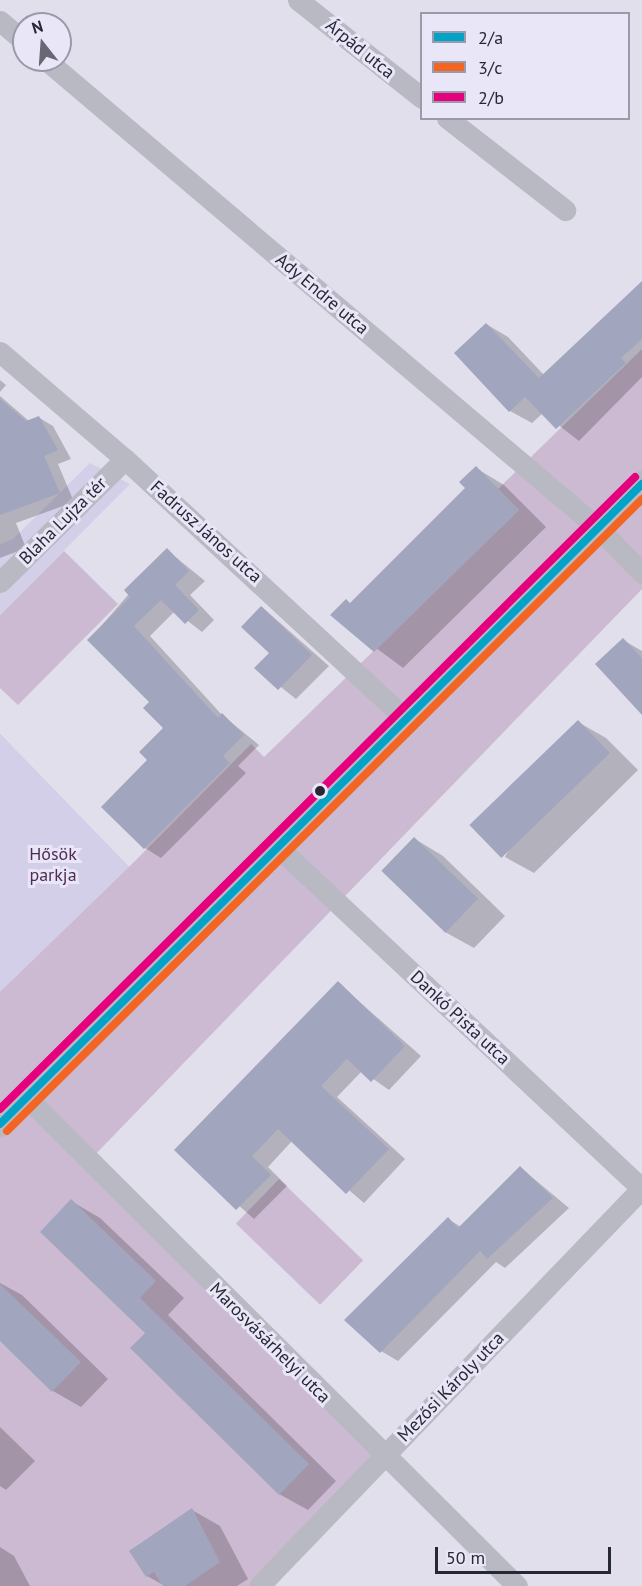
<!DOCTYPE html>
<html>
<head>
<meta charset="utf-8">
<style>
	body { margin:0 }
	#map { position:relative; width:642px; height:1586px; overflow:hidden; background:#e0dfeb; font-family:"PT Sans",sans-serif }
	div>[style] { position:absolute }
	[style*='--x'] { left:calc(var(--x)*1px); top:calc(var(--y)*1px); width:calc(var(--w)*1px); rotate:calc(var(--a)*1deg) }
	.green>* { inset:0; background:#ccbad3; transform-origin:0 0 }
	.plaza>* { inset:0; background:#d3cfe9 }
	.shadow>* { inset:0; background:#0003 }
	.building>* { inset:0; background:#a2a5be; transform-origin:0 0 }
	.minor>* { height:21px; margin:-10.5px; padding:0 10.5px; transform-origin:10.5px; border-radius:10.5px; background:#b9b9c4 }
	.tertiary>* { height:26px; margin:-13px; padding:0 13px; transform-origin:13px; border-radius:13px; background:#b9b9c4 }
	.bus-1>* { height:8px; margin:-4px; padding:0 4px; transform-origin:4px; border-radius:4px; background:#02a3c6 }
	.bus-2>* { height:8px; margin:-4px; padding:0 4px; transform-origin:4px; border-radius:4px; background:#f26522 }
	.bus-3>* { height:8px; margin:-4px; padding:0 4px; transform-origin:4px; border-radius:4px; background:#e5007d }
	.dots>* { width:16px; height:16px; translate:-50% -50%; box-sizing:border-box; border:3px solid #e9e6f8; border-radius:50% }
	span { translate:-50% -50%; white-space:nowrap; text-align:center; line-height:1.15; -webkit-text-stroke:6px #e9e6f8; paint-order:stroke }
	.street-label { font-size:18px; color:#272835 }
	.park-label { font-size:18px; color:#502c52 }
	.legend { position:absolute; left:420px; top:12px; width:210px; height:108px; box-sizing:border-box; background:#e9e6f8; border:2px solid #9b9aaa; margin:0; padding:8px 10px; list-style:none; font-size:18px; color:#272835 }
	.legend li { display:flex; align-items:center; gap:12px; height:30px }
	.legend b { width:30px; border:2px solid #9b9aaa }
	.north { position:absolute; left:12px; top:12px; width:60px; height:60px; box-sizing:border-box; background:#e9e6f8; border:2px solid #9b9aaa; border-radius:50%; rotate:343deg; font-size:16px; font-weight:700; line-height:24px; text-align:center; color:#272835 }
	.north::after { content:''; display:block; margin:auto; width:21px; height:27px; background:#686875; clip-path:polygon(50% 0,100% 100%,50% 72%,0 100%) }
	.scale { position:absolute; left:435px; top:1547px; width:176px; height:27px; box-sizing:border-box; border:3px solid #272835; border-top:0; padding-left:8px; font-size:18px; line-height:21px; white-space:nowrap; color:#272835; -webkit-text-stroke:4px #e9e6f8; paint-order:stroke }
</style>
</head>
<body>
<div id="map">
	<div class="green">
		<i style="clip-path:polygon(642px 349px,642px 589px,89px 1161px,383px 1457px,259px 1586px,0 1586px,0 734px,129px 867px,251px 744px,264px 757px,519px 510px,498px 489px)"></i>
		<i style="clip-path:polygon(64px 551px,118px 604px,18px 705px,0 688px,0 615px)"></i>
		<i style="left:279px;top:1179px;width:117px;height:62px;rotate:44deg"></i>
	</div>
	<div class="plaza">
		<i style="clip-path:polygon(90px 463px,130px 484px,0 615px,0 544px,13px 539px)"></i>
		<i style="clip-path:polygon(0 734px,129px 867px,0 992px)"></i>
	</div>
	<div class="shadow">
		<i style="clip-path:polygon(642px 283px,642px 377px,579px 441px,543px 413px,532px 423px,510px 411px,486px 324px,508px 337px,544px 375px)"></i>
		<i style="clip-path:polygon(0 380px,6px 385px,0 392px)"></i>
		<i style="clip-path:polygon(0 396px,29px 421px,38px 417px,53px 426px,71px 459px,58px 464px,74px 502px,16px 523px,26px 548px,0 558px)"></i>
		<i style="clip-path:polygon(476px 468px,504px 485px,546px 527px,403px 668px,332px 615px,351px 604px,468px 487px)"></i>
		<i style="clip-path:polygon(167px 550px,205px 581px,190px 595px,214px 620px,202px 632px,175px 611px,150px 636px,222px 715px,259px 745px,238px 766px,246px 773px,161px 858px,145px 848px,149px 760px,165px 728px,152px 702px,89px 640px)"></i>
		<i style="clip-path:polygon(262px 607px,329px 666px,296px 699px,257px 668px,271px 653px)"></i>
		<i style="clip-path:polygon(623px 640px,642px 651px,642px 712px)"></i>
		<i style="clip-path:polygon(578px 722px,606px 738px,638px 770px,534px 873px,505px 857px)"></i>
		<i style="clip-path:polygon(415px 839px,443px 856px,505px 916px,474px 948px,445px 932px)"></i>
		<i style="clip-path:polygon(338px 983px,421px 1056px,389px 1090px,362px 1071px,337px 1097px,405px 1159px,364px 1203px,292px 1141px,268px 1167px,287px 1186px,254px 1219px,176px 1150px)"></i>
		<i style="clip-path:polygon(521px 1168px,569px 1208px,505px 1268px,496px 1262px,398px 1361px,381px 1351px,448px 1219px,461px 1227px)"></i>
		<i style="clip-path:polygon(71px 1201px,100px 1218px,184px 1298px,168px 1315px,336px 1481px,308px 1510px,279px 1494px,147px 1333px)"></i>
		<i style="clip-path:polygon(0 1283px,22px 1295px,108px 1379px,81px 1407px,53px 1391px,0 1339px)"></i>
		<i style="clip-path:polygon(0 1427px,35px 1461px,6px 1490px,0 1486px)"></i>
		<i style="clip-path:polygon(192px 1510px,220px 1526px,248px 1579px,237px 1586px,165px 1586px,147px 1576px)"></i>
		<i style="clip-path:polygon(0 1547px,14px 1556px,30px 1586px,0 1586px)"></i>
	</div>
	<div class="building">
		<i style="clip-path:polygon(642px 281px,642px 339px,621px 358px,626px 363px,556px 429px,525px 397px,509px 412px,454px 353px,486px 323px,539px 378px)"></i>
		<i style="clip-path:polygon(0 399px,26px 421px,39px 416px,58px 450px,44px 456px,60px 493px,0 515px)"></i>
		<i style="clip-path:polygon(476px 466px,519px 510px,374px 652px,330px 615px,346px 599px,350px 603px,465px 488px,459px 482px)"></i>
		<i style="clip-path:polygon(167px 548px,189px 571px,175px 585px,199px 610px,185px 624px,161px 600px,134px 626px,218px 718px,222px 713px,244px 735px,223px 756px,230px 763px,144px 849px,101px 807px,147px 760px,139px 752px,163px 728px,143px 708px,149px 702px,87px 640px,130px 597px,124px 590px)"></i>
		<i style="clip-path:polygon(261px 606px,312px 655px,278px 690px,254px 668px,269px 653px,241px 627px)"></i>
		<i style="clip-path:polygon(623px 638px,642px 658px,642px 715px,595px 664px)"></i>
		<i style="left:578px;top:720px;width:46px;height:151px;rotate:46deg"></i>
		<i style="left:414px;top:837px;width:89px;height:47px;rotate:44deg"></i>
		<i style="clip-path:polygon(338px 981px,405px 1046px,371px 1082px,347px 1059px,321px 1086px,389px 1149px,346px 1194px,278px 1129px,252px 1156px,271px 1175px,236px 1210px,174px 1150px)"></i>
		<i style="clip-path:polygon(520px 1166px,553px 1198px,487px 1259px,480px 1251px,380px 1353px,344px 1320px,448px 1217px,458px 1228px)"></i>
		<i style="clip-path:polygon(71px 1199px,156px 1281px,140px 1298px,309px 1464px,279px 1495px,130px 1348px,145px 1333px,40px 1232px)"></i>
		<i style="clip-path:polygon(0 1284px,81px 1362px,52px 1392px,0 1341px)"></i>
		<i style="clip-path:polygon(192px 1508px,220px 1562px,185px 1586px,163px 1586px,154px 1572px,146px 1577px,129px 1551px)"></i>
	</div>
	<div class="minor">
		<i style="--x:298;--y:0;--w:158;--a:38.3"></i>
		<i style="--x:0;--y:21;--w:31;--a:40"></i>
		<i style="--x:46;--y:60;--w:724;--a:40.29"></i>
		<i style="--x:598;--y:528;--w:63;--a:45.6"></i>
		<i style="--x:447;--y:118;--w:150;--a:37.9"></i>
		<i style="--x:0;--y:352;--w:165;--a:40.6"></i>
		<i style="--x:125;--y:459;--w:383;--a:42.8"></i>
		<i style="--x:0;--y:582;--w:175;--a:-44.5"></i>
		<i style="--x:278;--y:847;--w:499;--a:43.2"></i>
		<i style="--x:26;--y:1097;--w:693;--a:44.88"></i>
		<i style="--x:259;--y:1586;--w:552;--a:-46.1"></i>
	</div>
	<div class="tertiary">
		<i style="--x:0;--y:1124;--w:907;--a:-44.91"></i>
	</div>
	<div class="bus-1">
		<i style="--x:0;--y:1124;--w:907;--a:-44.91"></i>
	</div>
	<div class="bus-2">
		<i style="--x:7;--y:1131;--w:896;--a:-44.86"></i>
	</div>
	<div class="bus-3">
		<i style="--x:0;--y:1109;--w:896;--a:-44.86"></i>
	</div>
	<div class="dots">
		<i style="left:320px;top:791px;background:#272835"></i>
	</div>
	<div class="street-label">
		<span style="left:360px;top:49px;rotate:39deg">Árpád utca</span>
		<span style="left:322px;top:294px;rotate:40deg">Ady Endre utca</span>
		<span style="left:63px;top:521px;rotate:-45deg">Blaha Lujza tér</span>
		<span style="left:206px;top:532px;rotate:42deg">Fadrusz János utca</span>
		<span style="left:460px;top:1018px;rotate:43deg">Dankó Pista utca</span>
		<span style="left:270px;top:1343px;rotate:45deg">Marosvásárhelyi utca</span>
		<span style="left:451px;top:1387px;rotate:-46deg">Mezősi Károly utca</span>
	</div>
	<div class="park-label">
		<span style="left:53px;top:865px">Hősök<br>parkja</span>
	</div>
	<ul class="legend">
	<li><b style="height:8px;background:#02a3c6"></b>2/a</li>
	<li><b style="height:8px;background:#f26522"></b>3/c</li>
	<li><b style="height:8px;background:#e5007d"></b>2/b</li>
	</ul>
	<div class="north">N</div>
	<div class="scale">50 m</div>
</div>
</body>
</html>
